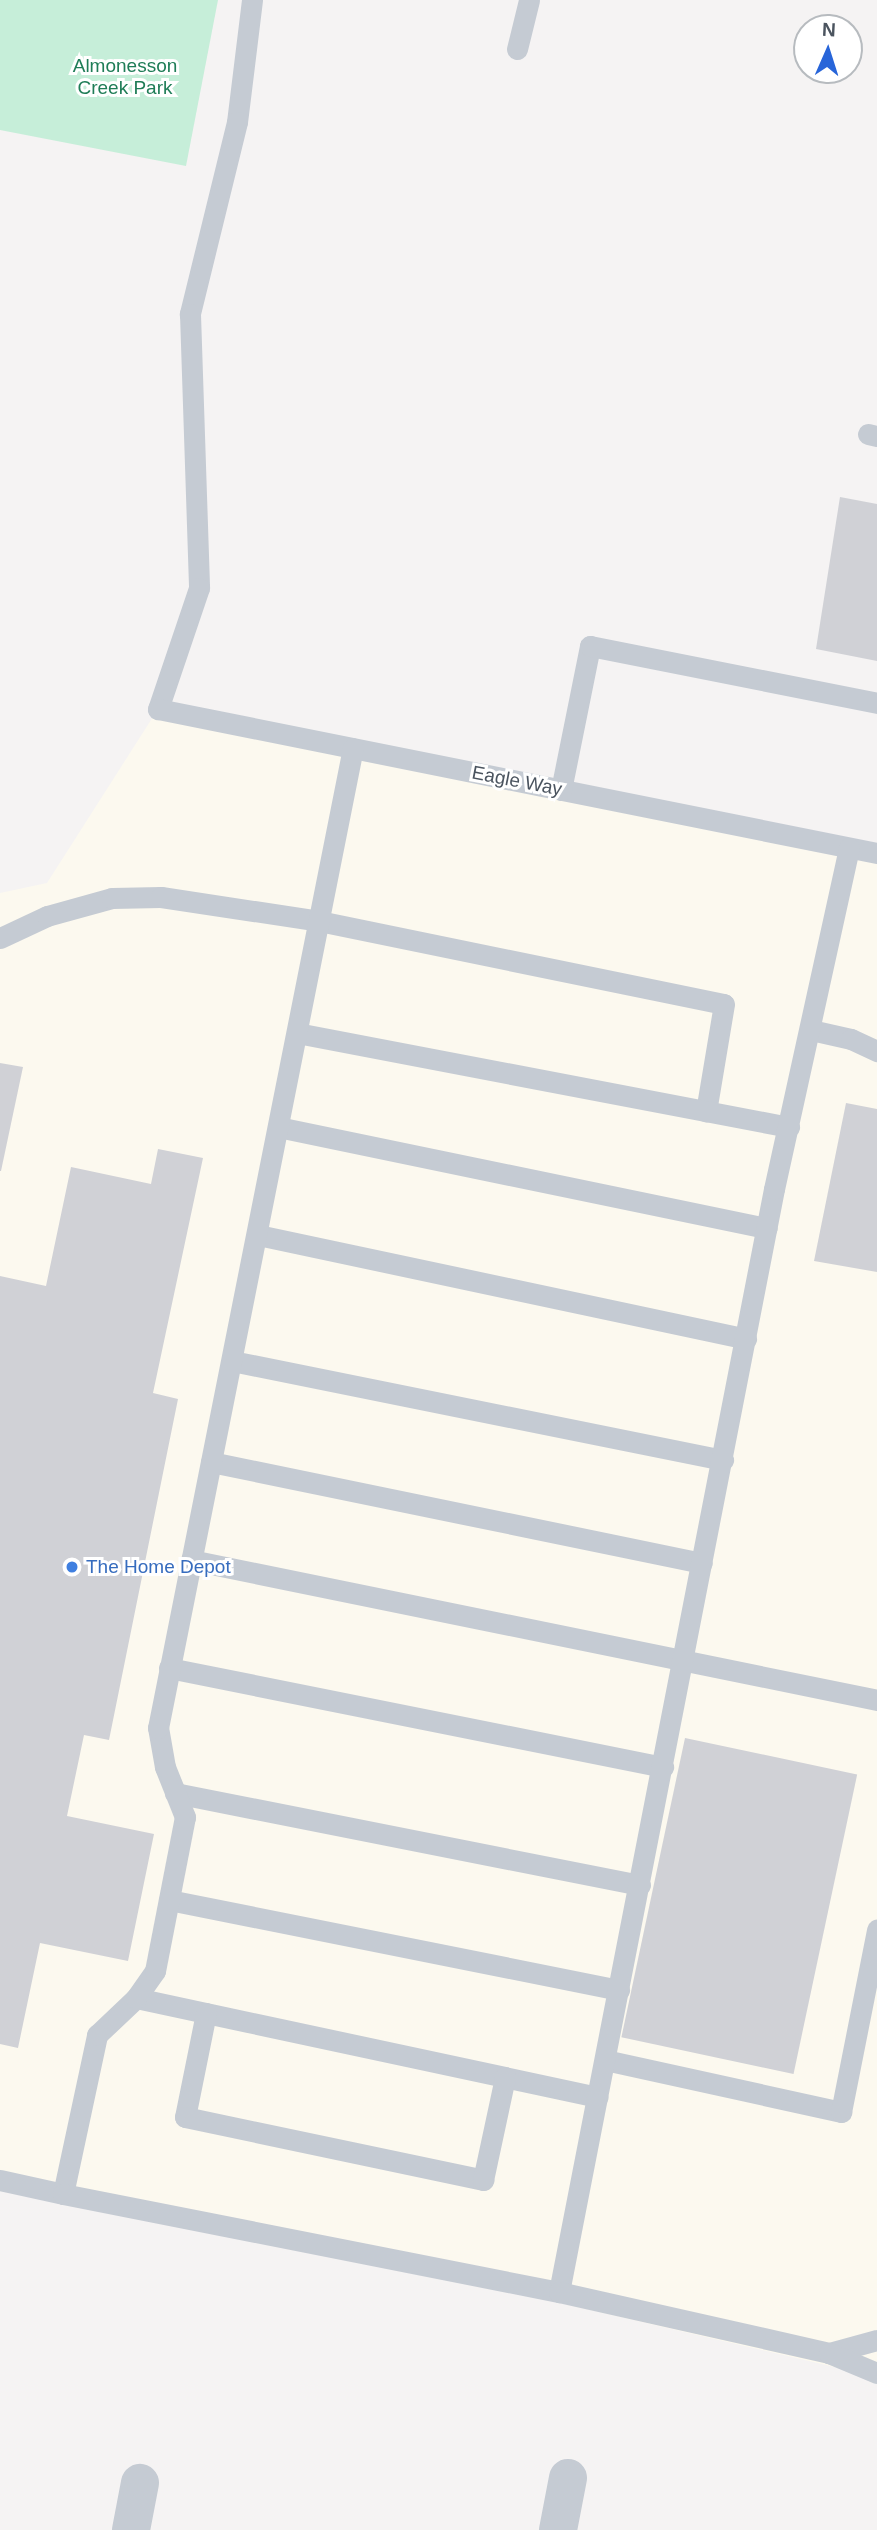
<!DOCTYPE html>
<html>
<head>
<meta charset="utf-8">
<style>
	body { margin:0 }
	#map { position:relative; width:877px; height:2530px; overflow:hidden; background:#f5f3f3; font-family:Helvetica,sans-serif }
	div>[style] { position:absolute }
	[style*='--x'] { left:calc(var(--x)*1px); top:calc(var(--y)*1px); width:calc(var(--w)*1px); rotate:calc(var(--a)*1deg) }
	.commercial>* { inset:0; background:#fcf9ef }
	.green>* { inset:0; background:#c6eed9 }
	.building>* { inset:0; background:#d0d1d6; transform-origin:0 0 }
	.lane>* { height:21px; margin:-10.5px; padding:0 10.5px; transform-origin:10.5px; border-radius:10.5px; background:#c5cbd3 }
	.street>* { height:38px; margin:-19px; padding:0 19px; transform-origin:19px; border-radius:19px; background:#c5cbd3 }
	.dots>* { width:19px; height:19px; translate:-50% -50%; box-sizing:border-box; border:4px solid #fff; border-radius:50% }
	span { translate:-50% -50%; white-space:nowrap; text-align:center; line-height:1.15; -webkit-text-stroke:6px #fff; paint-order:stroke }
	.park-label { font-size:19px; color:#1f7d57 }
	.street-label { font-size:19px; color:#4b545f }
	.shop-label { font-size:19px; color:#366cbe }
	.left { translate:0 -50%; text-align:left }
	.north { position:absolute; left:793px; top:14px; width:70px; height:70px; box-sizing:border-box; background:#fff; border:2px solid #b7bbbf; border-radius:50%; rotate:3deg; font-size:19px; font-weight:700; line-height:28px; text-align:center; color:#4b545f }
	.north::after { content:''; display:block; margin:auto; width:24px; height:32px; background:#2865d9; clip-path:polygon(50% 0,100% 100%,50% 72%,0 100%) }
</style>
</head>
<body>
<div id="map">
	<div class="commercial">
		<i style="clip-path:polygon(158px 709px,877px 853px,877px 2377px,0 2172px,0 893px,47px 883px)"></i>
	</div>
	<div class="green">
		<i style="clip-path:polygon(0 0,218px 0,186px 166px,0 130px)"></i>
	</div>
	<div class="building">
		<i style="clip-path:polygon(840px 497px,877px 504px,877px 661px,816px 649px)"></i>
		<i style="clip-path:polygon(0 1063px,23px 1067px,1px 1171px,0 1171px)"></i>
		<i style="clip-path:polygon(846px 1103px,877px 1109px,877px 1272px,814px 1261px)"></i>
		<i style="clip-path:polygon(158px 1149px,203px 1158px,153px 1393px,178px 1399px,109px 1740px,84px 1735px,67px 1816px,154px 1834px,128px 1961px,40px 1943px,18px 2048px,0 2044px,0 1276px,46px 1286px,71px 1167px,151px 1184px)"></i>
		<i style="left:685px;top:1738px;width:176px;height:306px;rotate:12deg"></i>
	</div>
	<div class="lane">
		<i style="--x:252;--y:0;--w:123;--a:97"></i>
		<i style="--x:237;--y:122;--w:198;--a:103.8"></i>
		<i style="--x:190;--y:314;--w:274;--a:88.1"></i>
		<i style="--x:199;--y:588;--w:128;--a:108.7"></i>
		<i style="--x:158;--y:709;--w:733;--a:11.33"></i>
		<i style="--x:517;--y:49;--w:50;--a:-76.2"></i>
		<i style="--x:868;--y:434;--w:9;--a:13"></i>
		<i style="--x:561;--y:790;--w:147;--a:-78.6"></i>
		<i style="--x:590;--y:646;--w:293;--a:11.2"></i>
		<i style="--x:0;--y:938;--w:52;--a:-25.1"></i>
		<i style="--x:47;--y:916;--w:67;--a:-15.5"></i>
		<i style="--x:112;--y:898;--w:49;--a:-1.2"></i>
		<i style="--x:161;--y:897;--w:160;--a:8.6"></i>
		<i style="--x:319;--y:921;--w:413;--a:11.6"></i>
		<i style="--x:724;--y:1004;--w:109;--a:99.5"></i>
		<i style="--x:811;--y:1030;--w:41;--a:12.7"></i>
		<i style="--x:851;--y:1039;--w:29;--a:25"></i>
		<i style="--x:297;--y:1033;--w:501;--a:10.82"></i>
		<i style="--x:278;--y:1127;--w:499;--a:11.7"></i>
		<i style="--x:258;--y:1235;--w:499;--a:12"></i>
		<i style="--x:232;--y:1361;--w:501;--a:11.4"></i>
		<i style="--x:211;--y:1462;--w:501;--a:11.62"></i>
		<i style="--x:191;--y:1560;--w:700;--a:11.53"></i>
		<i style="--x:169;--y:1668;--w:504;--a:11.33"></i>
		<i style="--x:175;--y:1793;--w:474;--a:11.2"></i>
		<i style="--x:169;--y:1900;--w:459;--a:11.3"></i>
		<i style="--x:136;--y:1998;--w:472;--a:12.1"></i>
		<i style="--x:206;--y:2013;--w:106;--a:101.4"></i>
		<i style="--x:185;--y:2117;--w:305;--a:11.9"></i>
		<i style="--x:483;--y:2180;--w:105;--a:-77.9"></i>
		<i style="--x:605;--y:2060;--w:242;--a:12.4"></i>
		<i style="--x:841;--y:2112;--w:186;--a:-78.8"></i>
		<i style="--x:0;--y:2180;--w:65;--a:12.5"></i>
		<i style="--x:63;--y:2194;--w:163;--a:-77.9"></i>
		<i style="--x:97;--y:2035;--w:54;--a:-43.5"></i>
		<i style="--x:136;--y:1998;--w:33;--a:-55"></i>
		<i style="--x:155;--y:1971;--w:157;--a:-79"></i>
		<i style="--x:185;--y:1817;--w:54;--a:-111.8"></i>
		<i style="--x:165;--y:1767;--w:40;--a:-100"></i>
		<i style="--x:158;--y:1728;--w:999;--a:-78.75"></i>
		<i style="--x:63;--y:2194;--w:506;--a:11.18"></i>
		<i style="--x:559;--y:2292;--w:1124;--a:-78.97"></i>
		<i style="--x:774;--y:1189;--w:349;--a:-77.6"></i>
		<i style="--x:559;--y:2292;--w:277;--a:12.7"></i>
		<i style="--x:877;--y:2340;--w:50;--a:164.8"></i>
		<i style="--x:829;--y:2353;--w:52;--a:22.6"></i>
	</div>
	<div class="street">
		<i style="--x:131;--y:2530;--w:48;--a:-79.2"></i>
		<i style="--x:558;--y:2530;--w:53;--a:-79.1"></i>
	</div>
	<div class="dots">
		<i style="left:72px;top:1567px;background:#3f7fe0"></i>
	</div>
	<div class="park-label">
		<span style="left:125px;top:77px">Almonesson<br>Creek Park</span>
	</div>
	<div class="street-label">
		<span style="left:517px;top:781px;rotate:11deg">Eagle Way</span>
	</div>
	<div class="shop-label">
		<span class="left" style="left:86px;top:1567px">The Home Depot</span>
	</div>
	<div class="north">N</div>
</div>
</body>
</html>
